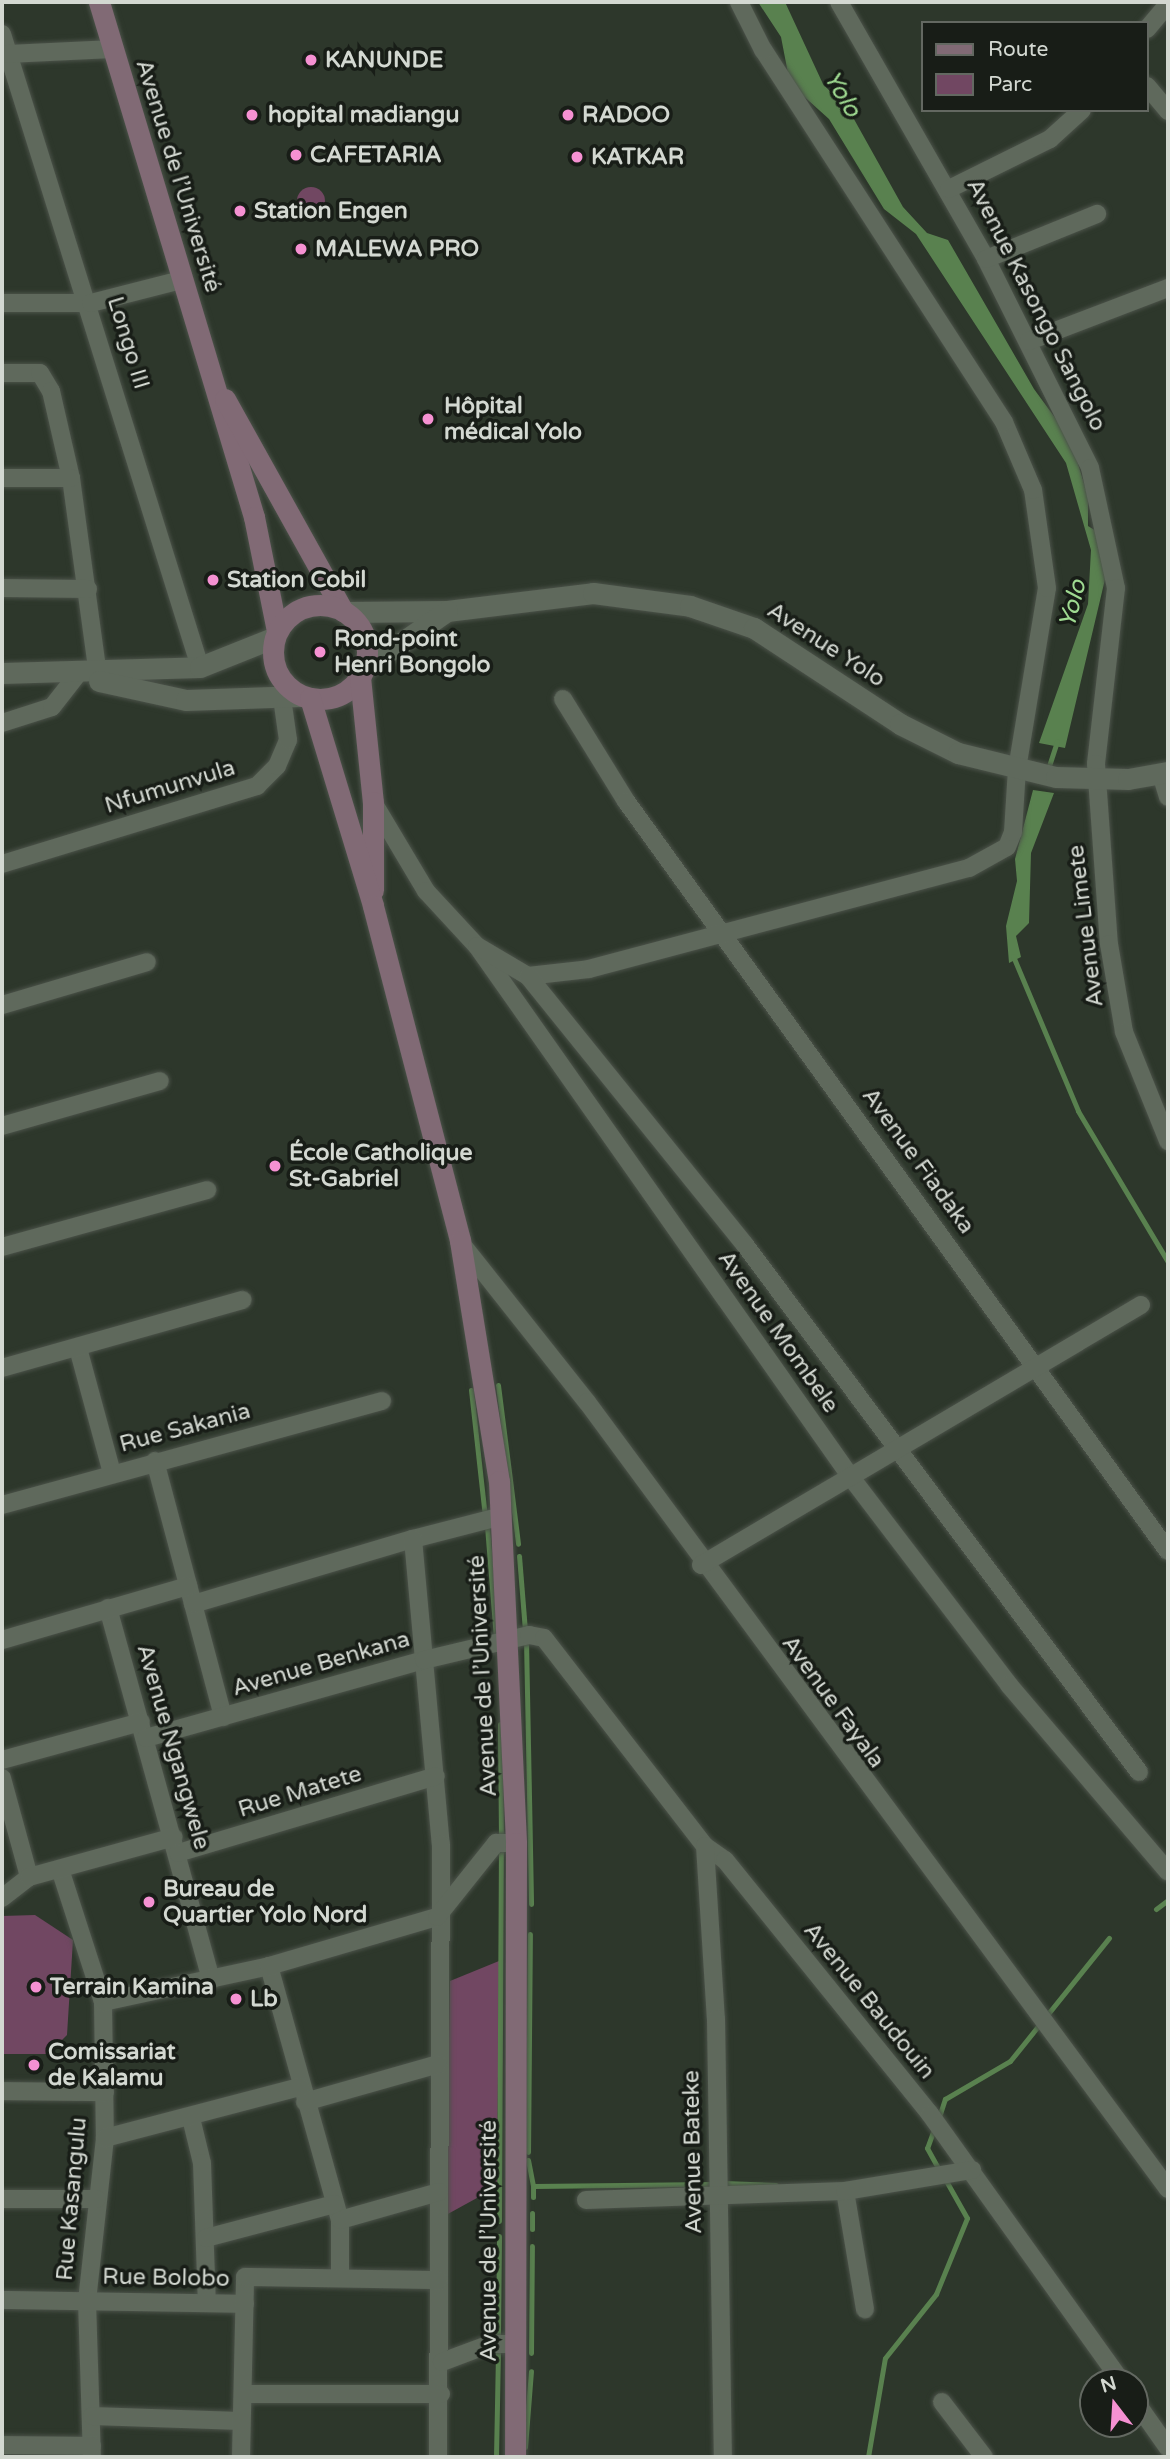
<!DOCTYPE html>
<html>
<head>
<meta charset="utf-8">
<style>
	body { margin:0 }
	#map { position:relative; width:1170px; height:2459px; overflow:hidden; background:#2d372b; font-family:"Varela Round",sans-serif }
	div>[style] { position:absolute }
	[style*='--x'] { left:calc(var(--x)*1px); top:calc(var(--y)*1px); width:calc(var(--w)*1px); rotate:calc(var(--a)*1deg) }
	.green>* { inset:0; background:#714762 }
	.round { border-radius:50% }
	.water>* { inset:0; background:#59814f }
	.stream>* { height:5px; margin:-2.5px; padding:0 2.5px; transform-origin:2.5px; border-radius:2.5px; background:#59814f }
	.roads { filter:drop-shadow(0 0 2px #4b5249) drop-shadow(0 0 2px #4b5249) }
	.minor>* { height:18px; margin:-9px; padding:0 9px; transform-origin:9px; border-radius:9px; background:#5f695c }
	.tertiary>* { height:21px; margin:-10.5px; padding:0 10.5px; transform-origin:10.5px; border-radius:10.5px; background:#5f695c }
	.secondary>* { height:21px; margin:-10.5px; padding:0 10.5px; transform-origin:10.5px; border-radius:10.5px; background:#816a75 }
	.secondary>.ring { margin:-10.5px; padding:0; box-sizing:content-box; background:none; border:21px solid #816a75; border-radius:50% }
	.dots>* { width:19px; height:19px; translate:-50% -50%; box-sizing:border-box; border:4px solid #181d17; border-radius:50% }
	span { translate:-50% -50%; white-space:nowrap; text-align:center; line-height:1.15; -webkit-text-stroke:7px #181d17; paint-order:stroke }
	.poi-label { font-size:23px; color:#d3d8d1; font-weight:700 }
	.left { translate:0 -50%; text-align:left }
	.street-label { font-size:23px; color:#d3d8d1 }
	.water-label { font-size:24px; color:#9fda91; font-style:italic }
	.frame { position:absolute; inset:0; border:4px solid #d3d8d1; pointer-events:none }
	.legend { position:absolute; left:921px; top:21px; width:228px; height:91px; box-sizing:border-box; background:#181d17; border:2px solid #636861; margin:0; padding:9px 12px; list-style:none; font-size:21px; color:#d3d8d1 }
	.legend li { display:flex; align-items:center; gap:14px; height:35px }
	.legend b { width:35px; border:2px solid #636861 }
	.north { position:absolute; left:1079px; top:2368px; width:70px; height:70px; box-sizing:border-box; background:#181d17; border:2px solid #636861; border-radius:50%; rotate:343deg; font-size:19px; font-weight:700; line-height:28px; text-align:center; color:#d3d8d1 }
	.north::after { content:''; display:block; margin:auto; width:24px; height:32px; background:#f591d2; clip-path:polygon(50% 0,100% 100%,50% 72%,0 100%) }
</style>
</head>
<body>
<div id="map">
	<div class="green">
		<i class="round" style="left:297px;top:187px;width:28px;height:28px"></i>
		<i style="clip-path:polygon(35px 1915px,73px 1940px,67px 2035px,48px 2054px,2px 2054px,2px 1916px)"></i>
		<i style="clip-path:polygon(499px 1961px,497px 2187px,446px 2215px,450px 1981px)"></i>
	</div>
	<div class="water">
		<i style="clip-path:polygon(758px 2px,785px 2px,823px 84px,850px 112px,903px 207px,927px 233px,948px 240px,1034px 389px,1070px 438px,1088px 496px,1088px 526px,1101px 534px,1107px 571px,1065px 748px,1039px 743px,1088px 604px,1091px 550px,1066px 463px,916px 234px,884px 209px,829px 119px,790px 84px,781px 37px)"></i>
		<i style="clip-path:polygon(1033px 790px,1054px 793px,1031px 853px,1029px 923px,1016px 936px,1021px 957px,1009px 963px,1006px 926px,1017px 881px,1015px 859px)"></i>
	</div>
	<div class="stream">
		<i style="--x:1048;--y:769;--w:29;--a:-72"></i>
		<i style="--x:1013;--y:956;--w:168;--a:67.2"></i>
		<i style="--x:1078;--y:1111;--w:176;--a:59.2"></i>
		<i style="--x:498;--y:1385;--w:160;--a:82.8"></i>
		<i style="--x:471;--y:1390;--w:127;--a:83.7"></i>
		<i style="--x:487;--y:1526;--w:111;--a:85.4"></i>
		<i style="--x:519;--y:1556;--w:75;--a:85.4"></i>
		<i style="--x:526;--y:1640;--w:264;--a:88.9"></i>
		<i style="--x:500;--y:1724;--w:111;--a:89.5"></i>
		<i style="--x:1156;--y:1909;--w:15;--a:-37"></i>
		<i style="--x:939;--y:2117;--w:19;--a:-72"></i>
		<i style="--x:945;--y:2099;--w:75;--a:-30.3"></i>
		<i style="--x:1010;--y:2061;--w:158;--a:-51.2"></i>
		<i style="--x:934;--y:2129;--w:20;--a:110"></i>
		<i style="--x:927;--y:2148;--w:26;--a:61"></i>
		<i style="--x:528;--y:2152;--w:218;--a:-89.5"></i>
		<i style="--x:528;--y:2160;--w:26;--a:79"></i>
		<i style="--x:723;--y:2183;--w:53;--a:2.2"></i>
		<i style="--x:533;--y:2197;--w:11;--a:-90"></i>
		<i style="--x:533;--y:2186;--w:180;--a:-0.6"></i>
		<i style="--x:499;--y:2221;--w:371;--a:-89.7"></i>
		<i style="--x:532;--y:2229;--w:16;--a:-90"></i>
		<i style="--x:498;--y:2338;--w:102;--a:-89.4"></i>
		<i style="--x:531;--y:2353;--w:107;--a:-89.5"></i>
		<i style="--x:525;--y:2447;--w:76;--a:-85.5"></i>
		<i style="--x:496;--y:2457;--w:109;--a:-88.9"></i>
		<i style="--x:868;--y:2457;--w:100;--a:-80.3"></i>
		<i style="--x:885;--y:2358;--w:82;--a:-51.4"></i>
		<i style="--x:936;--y:2294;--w:82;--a:-67.8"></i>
		<i style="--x:967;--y:2218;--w:45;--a:-119.4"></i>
	</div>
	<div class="roads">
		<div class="minor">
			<i style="--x:839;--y:2;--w:296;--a:60.2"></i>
			<i style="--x:986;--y:259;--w:233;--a:63.5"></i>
			<i style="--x:1090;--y:468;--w:123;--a:77.8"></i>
			<i style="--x:1116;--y:588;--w:177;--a:96.5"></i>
			<i style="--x:1096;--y:764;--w:180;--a:85.9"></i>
			<i style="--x:1109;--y:944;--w:89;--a:80.3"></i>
			<i style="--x:1124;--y:1032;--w:118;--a:68"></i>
			<i style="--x:1147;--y:29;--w:33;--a:-50"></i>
			<i style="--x:2;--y:34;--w:663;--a:72.63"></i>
			<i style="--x:8;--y:54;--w:105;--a:-2.7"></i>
			<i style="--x:1147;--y:86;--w:33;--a:50"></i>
			<i style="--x:949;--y:189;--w:113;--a:-26.3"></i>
			<i style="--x:1050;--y:139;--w:43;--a:-42.2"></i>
			<i style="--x:986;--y:259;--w:120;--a:-22.1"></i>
			<i style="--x:2;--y:303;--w:89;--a:0"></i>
			<i style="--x:91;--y:303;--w:93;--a:-14.3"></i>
			<i style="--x:1029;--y:341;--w:149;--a:-20.9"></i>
			<i style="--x:2;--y:373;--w:38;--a:0"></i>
			<i style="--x:40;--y:373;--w:21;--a:59"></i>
			<i style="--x:51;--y:391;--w:89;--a:77.1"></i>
			<i style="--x:71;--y:478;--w:198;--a:82.2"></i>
			<i style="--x:2;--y:478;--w:69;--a:0"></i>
			<i style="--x:2;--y:588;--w:86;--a:0.7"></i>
			<i style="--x:563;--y:699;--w:120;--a:58.3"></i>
			<i style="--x:626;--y:801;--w:925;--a:54.15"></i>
			<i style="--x:2;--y:723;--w:52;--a:-17.7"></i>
			<i style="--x:52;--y:707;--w:39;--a:-52"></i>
			<i style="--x:1161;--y:774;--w:24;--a:73"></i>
			<i style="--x:373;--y:802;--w:104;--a:59.2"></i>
			<i style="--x:426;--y:891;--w:75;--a:47.2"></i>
			<i style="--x:477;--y:946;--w:648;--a:54.86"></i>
			<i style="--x:850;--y:1476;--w:263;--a:52.7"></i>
			<i style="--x:1009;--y:1685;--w:245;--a:49.6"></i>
			<i style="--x:2;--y:864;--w:267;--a:-17"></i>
			<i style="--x:257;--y:786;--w:28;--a:-45"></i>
			<i style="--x:277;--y:766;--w:28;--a:-67"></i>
			<i style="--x:288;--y:740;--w:42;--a:-98.1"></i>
			<i style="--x:477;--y:946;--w:59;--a:30.5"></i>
			<i style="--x:528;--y:976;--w:61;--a:-6.5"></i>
			<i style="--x:589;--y:969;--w:393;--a:-14.9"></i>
			<i style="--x:969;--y:868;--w:43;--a:-28.9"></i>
			<i style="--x:1007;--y:847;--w:16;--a:-68"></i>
			<i style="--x:1013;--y:832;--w:63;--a:-86.4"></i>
			<i style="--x:1017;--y:769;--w:183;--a:-80.6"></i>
			<i style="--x:1047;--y:588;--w:99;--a:-98.1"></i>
			<i style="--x:1033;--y:490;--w:74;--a:-113.1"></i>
			<i style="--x:1004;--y:422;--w:443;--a:-122.9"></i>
			<i style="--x:763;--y:50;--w:54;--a:-116.6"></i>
			<i style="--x:528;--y:976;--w:346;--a:51.1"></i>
			<i style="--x:745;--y:1245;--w:658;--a:53.22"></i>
			<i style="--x:2;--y:1005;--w:151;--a:-16.5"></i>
			<i style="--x:2;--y:1126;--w:164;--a:-15.9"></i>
			<i style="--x:460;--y:1242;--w:204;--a:51.6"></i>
			<i style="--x:587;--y:1402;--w:978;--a:53.56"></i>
			<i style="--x:2;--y:1247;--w:213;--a:-15.5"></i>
			<i style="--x:78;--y:1348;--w:130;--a:74.8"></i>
			<i style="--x:2;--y:1368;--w:250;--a:-15.8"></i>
			<i style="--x:155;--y:1461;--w:265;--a:75.1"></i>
			<i style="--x:2;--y:1505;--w:394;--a:-15.3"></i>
			<i style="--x:413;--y:1539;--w:92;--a:-14.5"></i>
			<i style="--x:701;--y:1565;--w:511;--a:-30.58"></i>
			<i style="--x:193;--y:1604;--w:229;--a:-16.5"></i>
			<i style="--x:413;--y:1539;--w:306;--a:84.8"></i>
			<i style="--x:441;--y:1844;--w:613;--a:90.28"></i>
			<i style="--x:108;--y:1608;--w:386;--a:74.5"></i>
			<i style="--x:2;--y:1640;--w:194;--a:-16.2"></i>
			<i style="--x:146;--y:1738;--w:289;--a:-15.7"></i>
			<i style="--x:424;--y:1660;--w:108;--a:-13.4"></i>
			<i style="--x:529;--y:1635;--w:15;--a:11"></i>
			<i style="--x:544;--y:1638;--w:263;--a:52.3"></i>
			<i style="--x:705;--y:1846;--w:24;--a:35"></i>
			<i style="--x:725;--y:1860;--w:326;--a:51.1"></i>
			<i style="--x:930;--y:2114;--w:330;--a:54.4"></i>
			<i style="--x:2;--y:1760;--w:144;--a:-15.3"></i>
			<i style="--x:2;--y:1778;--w:103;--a:74.7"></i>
			<i style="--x:705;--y:1846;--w:173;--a:86.4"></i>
			<i style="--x:716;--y:2019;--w:438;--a:89.1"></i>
			<i style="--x:178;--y:1853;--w:269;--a:-16.6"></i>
			<i style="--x:60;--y:1869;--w:140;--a:72.1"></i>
			<i style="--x:103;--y:2002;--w:136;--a:89.2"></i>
			<i style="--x:105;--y:2138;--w:164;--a:96.3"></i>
			<i style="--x:87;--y:2301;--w:156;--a:88.2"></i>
			<i style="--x:2;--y:1898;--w:34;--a:-38"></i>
			<i style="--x:29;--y:1877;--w:150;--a:-15.4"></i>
			<i style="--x:269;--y:1966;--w:264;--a:74.4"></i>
			<i style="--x:340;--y:2220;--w:58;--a:90"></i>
			<i style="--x:103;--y:2002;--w:170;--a:-12.2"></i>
			<i style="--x:269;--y:1966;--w:175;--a:-16.3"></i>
			<i style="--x:437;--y:1917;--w:95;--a:-51.4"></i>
			<i style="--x:496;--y:1843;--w:20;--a:0"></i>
			<i style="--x:2;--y:2091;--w:103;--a:0.6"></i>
			<i style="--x:305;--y:2102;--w:138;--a:-15.9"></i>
			<i style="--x:191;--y:2118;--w:46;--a:76.3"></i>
			<i style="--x:202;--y:2163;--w:140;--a:88"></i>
			<i style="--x:105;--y:2138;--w:202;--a:-14.7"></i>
			<i style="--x:845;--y:2191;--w:120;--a:80.4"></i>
			<i style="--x:2;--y:2199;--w:95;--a:0"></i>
			<i style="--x:586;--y:2200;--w:259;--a:-2"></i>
			<i style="--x:845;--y:2191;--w:129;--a:-9.4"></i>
			<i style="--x:340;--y:2220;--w:103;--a:-15.8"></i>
			<i style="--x:206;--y:2238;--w:133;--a:-14.8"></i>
			<i style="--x:2;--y:2300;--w:243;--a:0.9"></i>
			<i style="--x:442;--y:2362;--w:51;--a:-20.6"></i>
			<i style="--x:490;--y:2344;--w:25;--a:0"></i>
			<i style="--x:244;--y:2394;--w:197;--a:0"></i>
			<i style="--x:1135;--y:2401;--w:57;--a:54.9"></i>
			<i style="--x:942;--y:2402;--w:69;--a:52.6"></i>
			<i style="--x:92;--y:2416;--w:149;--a:1.9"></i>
			<i style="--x:2;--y:2445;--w:90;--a:0.6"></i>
			<i style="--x:241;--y:2457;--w:180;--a:-88.7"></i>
			<i style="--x:245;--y:2277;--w:194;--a:0.9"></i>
		</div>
		<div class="tertiary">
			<i style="--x:345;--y:612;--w:102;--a:-0.6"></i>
			<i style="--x:447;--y:611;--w:147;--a:-7"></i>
			<i style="--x:593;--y:593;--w:98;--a:7.6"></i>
			<i style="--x:690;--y:606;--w:68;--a:19"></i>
			<i style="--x:754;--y:628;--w:175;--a:33.3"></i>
			<i style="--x:900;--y:724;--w:65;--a:26.6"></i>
			<i style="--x:958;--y:753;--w:101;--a:13.8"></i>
			<i style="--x:1056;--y:777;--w:72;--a:1.6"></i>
			<i style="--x:1128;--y:779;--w:41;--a:-9.9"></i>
			<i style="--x:365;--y:668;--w:100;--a:-34.8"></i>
			<i style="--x:2;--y:673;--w:198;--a:-1.7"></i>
			<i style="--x:200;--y:667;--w:81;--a:-21.8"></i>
			<i style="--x:99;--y:681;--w:89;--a:12.3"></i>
			<i style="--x:186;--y:700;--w:115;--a:-2"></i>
		</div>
		<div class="secondary">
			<i style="--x:99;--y:2;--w:538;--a:73.25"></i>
			<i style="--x:254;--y:517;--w:116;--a:78.6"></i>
			<i style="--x:225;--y:399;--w:243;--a:60.9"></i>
			<i class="ring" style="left:273px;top:605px;width:73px;height:73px"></i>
			<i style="--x:360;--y:677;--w:126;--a:84.1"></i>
			<i style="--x:373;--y:802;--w:88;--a:90"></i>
			<i style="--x:310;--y:698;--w:217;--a:73.1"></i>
			<i style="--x:373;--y:906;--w:346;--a:75.4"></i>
			<i style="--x:460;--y:1241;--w:243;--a:80.8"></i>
			<i style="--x:499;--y:1481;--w:362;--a:87.3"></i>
			<i style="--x:516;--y:1843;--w:614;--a:90.09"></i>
		</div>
	</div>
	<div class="dots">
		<i style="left:311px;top:60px;background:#f591d2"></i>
		<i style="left:252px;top:115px;background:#f591d2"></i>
		<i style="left:568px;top:115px;background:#f591d2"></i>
		<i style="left:296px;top:155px;background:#f591d2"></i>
		<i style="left:577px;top:157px;background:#f591d2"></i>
		<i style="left:240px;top:211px;background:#f591d2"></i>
		<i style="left:301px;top:249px;background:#f591d2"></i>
		<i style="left:428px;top:419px;background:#f591d2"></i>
		<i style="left:213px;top:580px;background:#f591d2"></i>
		<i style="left:320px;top:652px;background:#f591d2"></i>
		<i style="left:275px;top:1166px;background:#f591d2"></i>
		<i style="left:149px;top:1902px;background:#f591d2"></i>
		<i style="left:36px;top:1987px;background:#f591d2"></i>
		<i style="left:236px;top:1999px;background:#f591d2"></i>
		<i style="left:34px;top:2065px;background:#f591d2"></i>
	</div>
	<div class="poi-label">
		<span class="left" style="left:325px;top:60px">KANUNDE</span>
		<span class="left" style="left:268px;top:115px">hopital madiangu</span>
		<span class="left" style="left:582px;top:115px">RADOO</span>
		<span class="left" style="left:310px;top:155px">CAFETARIA</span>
		<span class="left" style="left:591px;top:157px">KATKAR</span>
		<span class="left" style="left:254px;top:211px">Station Engen</span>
		<span class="left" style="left:315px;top:249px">MALEWA PRO</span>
		<span class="left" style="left:444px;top:419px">Hôpital<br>médical Yolo</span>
		<span class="left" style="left:227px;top:580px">Station Cobil</span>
		<span class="left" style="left:334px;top:652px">Rond-point<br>Henri Bongolo</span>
		<span class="left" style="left:289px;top:1166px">École Catholique<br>St-Gabriel</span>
		<span class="left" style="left:163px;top:1902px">Bureau de<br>Quartier Yolo Nord</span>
		<span class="left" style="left:50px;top:1987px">Terrain Kamina</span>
		<span class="left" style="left:250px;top:1999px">Lb</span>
		<span class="left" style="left:48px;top:2065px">Comissariat<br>de Kalamu</span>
	</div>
	<div class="street-label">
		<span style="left:178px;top:176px;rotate:73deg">Avenue de l’Université</span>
		<span style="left:1036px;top:305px;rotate:63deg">Avenue Kasongo Sangolo</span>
		<span style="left:128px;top:343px;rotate:73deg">Longo III</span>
		<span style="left:826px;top:645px;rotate:33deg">Avenue Yolo</span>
		<span style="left:170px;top:787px;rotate:-17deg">Nfumunvula</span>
		<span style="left:1086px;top:926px;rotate:-97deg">Avenue Limete</span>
		<span style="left:918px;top:1161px;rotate:54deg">Avenue Fiadaka</span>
		<span style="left:778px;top:1332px;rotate:55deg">Avenue Mombele</span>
		<span style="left:185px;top:1428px;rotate:-15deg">Rue Sakania</span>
		<span style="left:321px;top:1664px;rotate:-16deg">Avenue Benkana</span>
		<span style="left:483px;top:1676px;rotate:-93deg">Avenue de l’Université</span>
		<span style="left:833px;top:1702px;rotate:54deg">Avenue Fayala</span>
		<span style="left:173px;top:1747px;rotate:74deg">Avenue Ngangwele</span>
		<span style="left:300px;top:1792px;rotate:-17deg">Rue Matete</span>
		<span style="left:869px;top:2001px;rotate:51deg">Avenue Baudouin</span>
		<span style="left:693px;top:2152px;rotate:-91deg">Avenue Bateke</span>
		<span style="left:72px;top:2199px;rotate:-85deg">Rue Kasangulu</span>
		<span style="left:489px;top:2241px;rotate:-90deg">Avenue de l’Université</span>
		<span style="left:166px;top:2278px;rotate:1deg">Rue Bolobo</span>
	</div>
	<div class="water-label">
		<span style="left:842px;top:94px;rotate:59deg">Yolo</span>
		<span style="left:1073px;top:604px;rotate:-76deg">Yolo</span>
	</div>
	<div class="frame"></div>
	<ul class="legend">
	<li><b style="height:9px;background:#816a75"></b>Route</li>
	<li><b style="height:19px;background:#714762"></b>Parc</li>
	</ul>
	<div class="north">N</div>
</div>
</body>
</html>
